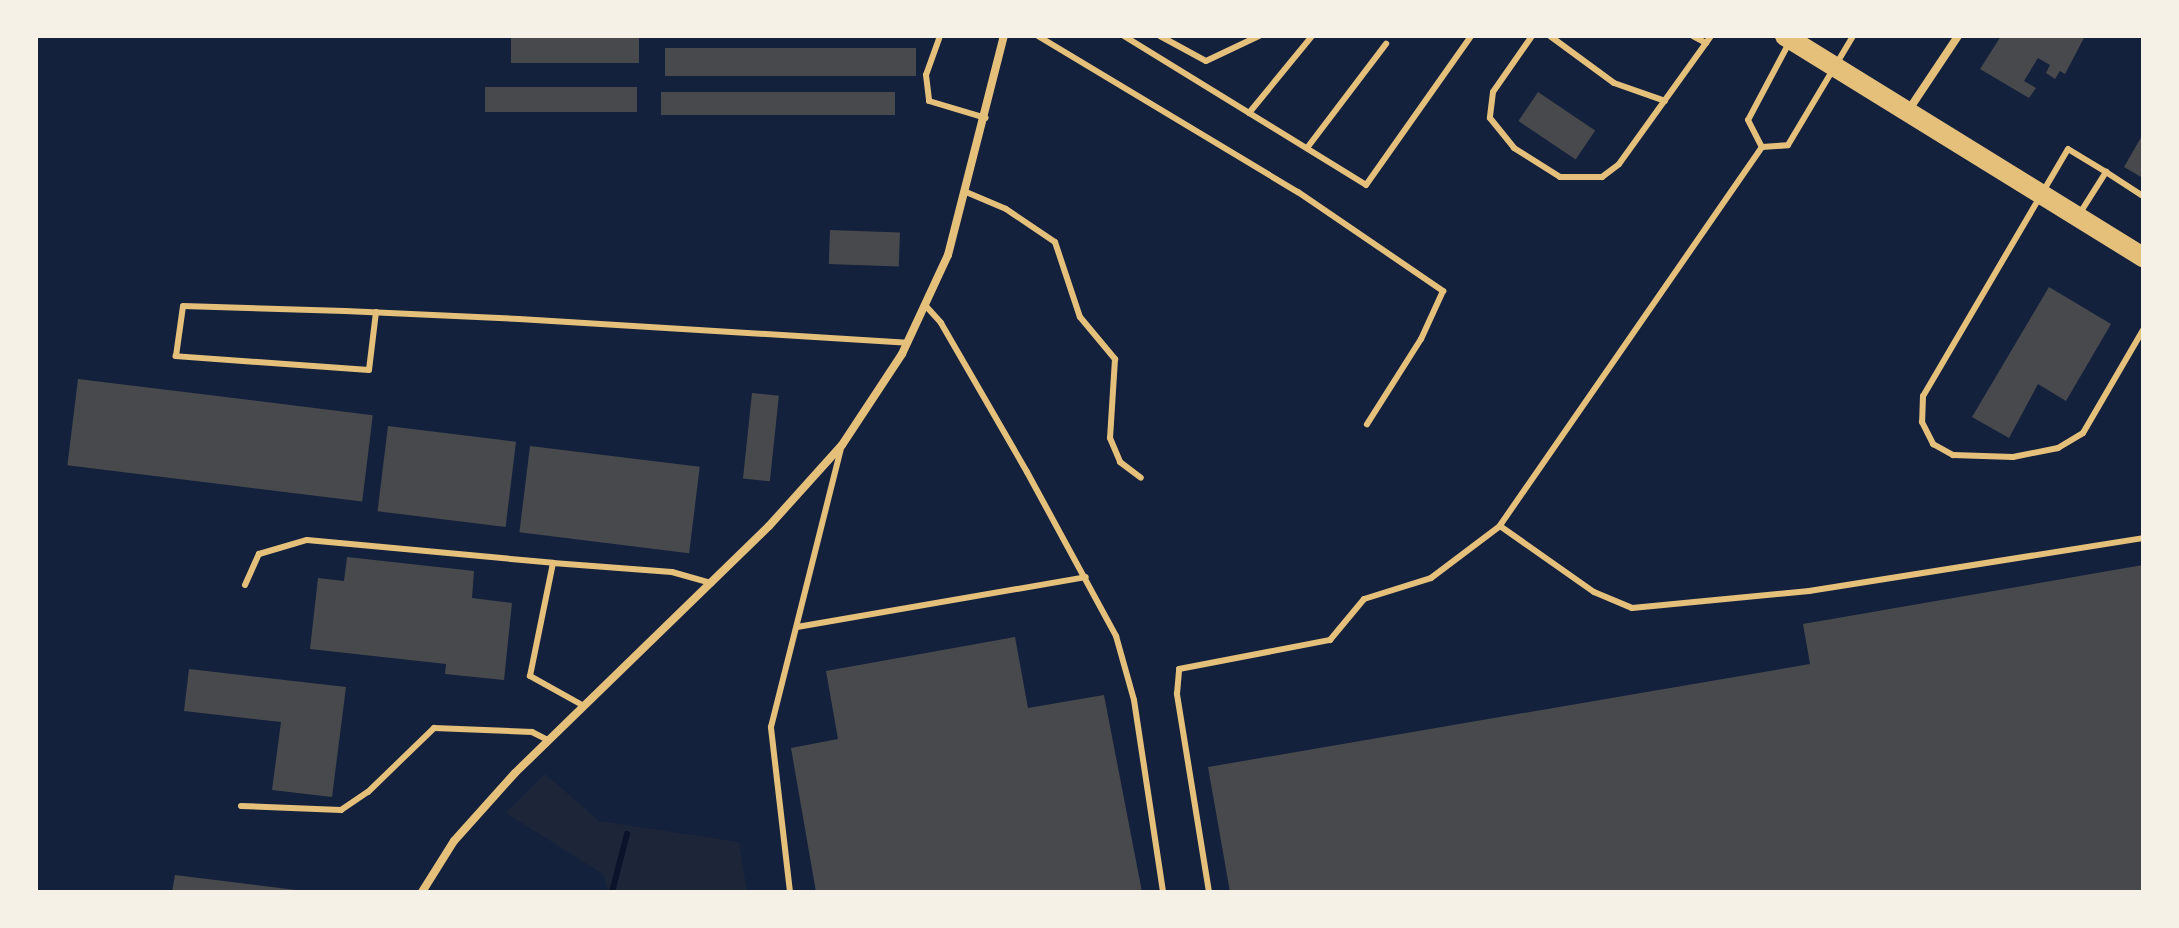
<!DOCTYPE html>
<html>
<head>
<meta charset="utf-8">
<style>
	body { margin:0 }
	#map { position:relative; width:2179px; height:928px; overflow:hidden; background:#14213d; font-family:"Source Sans 3",sans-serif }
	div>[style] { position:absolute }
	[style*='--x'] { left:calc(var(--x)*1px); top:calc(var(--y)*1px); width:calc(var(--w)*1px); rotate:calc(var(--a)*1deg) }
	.green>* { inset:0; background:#1d2539 }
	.stream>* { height:6px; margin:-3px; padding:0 3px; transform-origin:3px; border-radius:3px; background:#0b132b }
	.building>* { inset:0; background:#48494c; transform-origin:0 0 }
	.service>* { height:6px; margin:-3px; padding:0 3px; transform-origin:3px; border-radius:3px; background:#e5c07b }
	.minor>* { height:8px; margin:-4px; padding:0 4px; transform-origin:4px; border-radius:4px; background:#e5c07b }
	.trunk>* { height:20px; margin:-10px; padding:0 10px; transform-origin:10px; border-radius:10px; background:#e5c07b }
	span { translate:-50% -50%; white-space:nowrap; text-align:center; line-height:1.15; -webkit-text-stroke:8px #f6f1e7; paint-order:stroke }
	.frame { position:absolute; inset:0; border:38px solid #f6f1e7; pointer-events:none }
</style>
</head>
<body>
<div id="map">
	<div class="green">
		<i style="clip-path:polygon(545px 774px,599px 821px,739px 842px,747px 892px,608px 892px,603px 874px,506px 813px)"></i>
	</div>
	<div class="stream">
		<i style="--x:612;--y:892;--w:60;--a:-75.5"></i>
	</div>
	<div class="building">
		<i style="left:511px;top:36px;width:128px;height:27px"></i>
		<i style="clip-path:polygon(2001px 36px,2085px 36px,2065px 74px,2060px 71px,2055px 79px,2046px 73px,2050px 65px,2038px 58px,2024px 81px,2036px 88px,2029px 98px,1980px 69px)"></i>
		<i style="left:665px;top:48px;width:251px;height:28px"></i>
		<i style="left:485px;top:87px;width:152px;height:25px"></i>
		<i style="left:661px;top:92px;width:234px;height:23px"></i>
		<i style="left:1538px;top:92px;width:69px;height:35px;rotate:34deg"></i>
		<i style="clip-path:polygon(2143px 134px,2143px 178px,2124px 167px)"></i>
		<i style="left:830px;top:230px;width:70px;height:34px;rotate:2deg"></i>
		<i style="clip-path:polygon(2049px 287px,2111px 324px,2066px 401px,2038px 384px,2009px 438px,1972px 417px)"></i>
		<i style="left:78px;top:379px;width:297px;height:87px;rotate:7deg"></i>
		<i style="left:752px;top:393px;width:27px;height:86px;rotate:6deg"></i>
		<i style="left:388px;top:426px;width:129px;height:86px;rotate:7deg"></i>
		<i style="left:530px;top:446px;width:171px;height:87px;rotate:7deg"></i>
		<i style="clip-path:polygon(347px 557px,474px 571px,472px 598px,512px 603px,504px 680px,445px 674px,446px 664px,310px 649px,318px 578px,344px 581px)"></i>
		<i style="clip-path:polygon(2143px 565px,2143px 892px,1230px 892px,1208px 767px,1810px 664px,1803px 624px)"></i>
		<i style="clip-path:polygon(1015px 637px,1028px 708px,1104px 695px,1142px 892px,816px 892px,791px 748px,838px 739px,826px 671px)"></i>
		<i style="clip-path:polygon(189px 669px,346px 687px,332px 797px,272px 790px,281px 722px,184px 711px)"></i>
		<i style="clip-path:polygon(175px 875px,296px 890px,295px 892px,172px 892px)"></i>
	</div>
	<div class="service">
		<i style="--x:940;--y:36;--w:41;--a:109.7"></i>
		<i style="--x:926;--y:75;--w:26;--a:83"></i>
		<i style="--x:929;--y:101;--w:59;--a:16.6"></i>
		<i style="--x:1038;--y:36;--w:303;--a:31"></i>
		<i style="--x:1298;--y:192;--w:176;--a:34.3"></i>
		<i style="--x:1443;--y:291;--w:53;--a:114.6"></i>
		<i style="--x:1421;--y:339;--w:101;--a:122.4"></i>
		<i style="--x:1124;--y:36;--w:284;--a:31.6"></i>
		<i style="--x:1366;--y:185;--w:182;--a:-54.8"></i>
		<i style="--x:1160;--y:36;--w:52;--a:28.5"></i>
		<i style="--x:1206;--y:61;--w:59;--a:-25.3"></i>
		<i style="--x:1532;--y:36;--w:68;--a:124.9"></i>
		<i style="--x:1493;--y:92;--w:26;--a:97"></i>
		<i style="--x:1490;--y:118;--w:38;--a:51"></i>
		<i style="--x:1514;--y:148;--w:54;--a:32.2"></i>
		<i style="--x:1560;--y:177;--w:42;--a:0"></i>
		<i style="--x:1602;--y:177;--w:21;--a:-37"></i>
		<i style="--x:1619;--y:164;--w:158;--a:-54.3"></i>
		<i style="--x:1550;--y:36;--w:79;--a:36.3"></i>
		<i style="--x:1614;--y:83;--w:54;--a:19.4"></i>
		<i style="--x:1693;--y:36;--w:15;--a:28"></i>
		<i style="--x:1789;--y:43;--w:87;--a:118"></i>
		<i style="--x:1748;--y:120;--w:30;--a:63"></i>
		<i style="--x:1762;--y:147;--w:26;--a:-4"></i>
		<i style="--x:1788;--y:145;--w:127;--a:-59.2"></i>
		<i style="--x:1249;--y:113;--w:99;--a:-50.7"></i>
		<i style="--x:1762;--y:147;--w:461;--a:124.7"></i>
		<i style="--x:1500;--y:526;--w:115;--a:35.1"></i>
		<i style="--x:1594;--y:592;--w:41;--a:22.8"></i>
		<i style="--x:1632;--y:608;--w:178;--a:-5.5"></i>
		<i style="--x:1809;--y:591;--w:338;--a:-9"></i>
		<i style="--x:1307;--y:148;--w:131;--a:-52.8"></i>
		<i style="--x:2106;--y:172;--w:44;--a:-148.8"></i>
		<i style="--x:2068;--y:149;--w:286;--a:120.4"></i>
		<i style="--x:1923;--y:396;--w:26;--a:92"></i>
		<i style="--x:1922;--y:422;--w:25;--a:63"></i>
		<i style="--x:1933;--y:444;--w:23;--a:29"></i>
		<i style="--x:1953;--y:455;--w:60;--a:1.9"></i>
		<i style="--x:2013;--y:457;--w:46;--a:-11.3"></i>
		<i style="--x:2058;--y:448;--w:29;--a:-31"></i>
		<i style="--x:2083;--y:433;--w:119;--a:-59.8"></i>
		<i style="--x:966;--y:192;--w:43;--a:23"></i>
		<i style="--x:1006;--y:209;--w:59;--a:34"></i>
		<i style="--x:1055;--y:242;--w:79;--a:71.6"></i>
		<i style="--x:1080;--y:317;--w:55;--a:50.2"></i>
		<i style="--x:1115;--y:359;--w:79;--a:93.6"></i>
		<i style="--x:1110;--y:438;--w:26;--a:67"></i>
		<i style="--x:1120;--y:462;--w:26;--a:37"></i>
		<i style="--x:2080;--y:213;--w:49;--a:-57.6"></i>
		<i style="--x:2106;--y:172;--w:44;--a:33"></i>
		<i style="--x:925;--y:305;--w:24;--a:48"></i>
		<i style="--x:941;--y:323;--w:172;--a:60"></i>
		<i style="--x:1027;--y:472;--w:187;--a:61.5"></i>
		<i style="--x:1116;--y:636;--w:66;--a:74.3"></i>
		<i style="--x:1134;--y:700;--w:194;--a:81.4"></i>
		<i style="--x:376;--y:312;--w:58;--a:96.9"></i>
		<i style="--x:369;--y:370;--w:194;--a:-175.9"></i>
		<i style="--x:176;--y:356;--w:50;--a:-82"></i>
		<i style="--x:183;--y:306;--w:162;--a:1.8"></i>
		<i style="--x:345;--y:311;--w:174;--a:2.6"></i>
		<i style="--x:519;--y:319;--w:389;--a:3.5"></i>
		<i style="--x:245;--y:585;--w:34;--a:-66"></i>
		<i style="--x:259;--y:554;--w:50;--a:-16.3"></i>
		<i style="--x:307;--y:540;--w:247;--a:5.3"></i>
		<i style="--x:797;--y:627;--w:293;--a:-9.8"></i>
		<i style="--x:584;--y:706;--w:62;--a:-150.9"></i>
		<i style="--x:530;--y:676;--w:115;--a:-78.5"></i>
		<i style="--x:553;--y:563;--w:119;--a:4.3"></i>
		<i style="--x:672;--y:572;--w:41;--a:15.8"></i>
		<i style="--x:241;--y:806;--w:100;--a:2.3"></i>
		<i style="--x:341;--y:810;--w:32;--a:-34"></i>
		<i style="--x:368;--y:792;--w:92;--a:-44.1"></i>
		<i style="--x:434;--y:728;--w:98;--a:2.3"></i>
		<i style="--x:532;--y:732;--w:18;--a:27"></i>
		<i style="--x:790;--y:892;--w:166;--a:-96.6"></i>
		<i style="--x:771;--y:727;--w:288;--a:-75.9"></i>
		<i style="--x:1209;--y:892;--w:201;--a:-99.2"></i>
		<i style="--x:1177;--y:694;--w:25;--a:-85"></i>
		<i style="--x:1179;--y:669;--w:154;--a:-10.9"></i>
		<i style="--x:1330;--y:640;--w:53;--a:-50.3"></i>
		<i style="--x:1364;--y:599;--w:70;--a:-17.4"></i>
		<i style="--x:1431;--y:578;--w:86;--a:-37"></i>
	</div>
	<div class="minor">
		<i style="--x:1908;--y:111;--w:90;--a:-56.3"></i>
		<i style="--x:422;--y:892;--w:60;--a:-57.9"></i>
		<i style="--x:454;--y:841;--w:91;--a:-48.1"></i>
		<i style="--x:515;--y:773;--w:354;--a:-44.2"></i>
		<i style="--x:769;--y:526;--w:109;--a:-48"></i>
		<i style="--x:842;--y:445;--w:109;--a:-56.6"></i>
		<i style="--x:902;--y:354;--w:109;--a:-65.1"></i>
		<i style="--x:948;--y:255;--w:226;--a:-75.7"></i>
	</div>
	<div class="trunk">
		<i style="--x:1785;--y:36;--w:421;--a:31.7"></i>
	</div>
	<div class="frame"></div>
</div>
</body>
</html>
